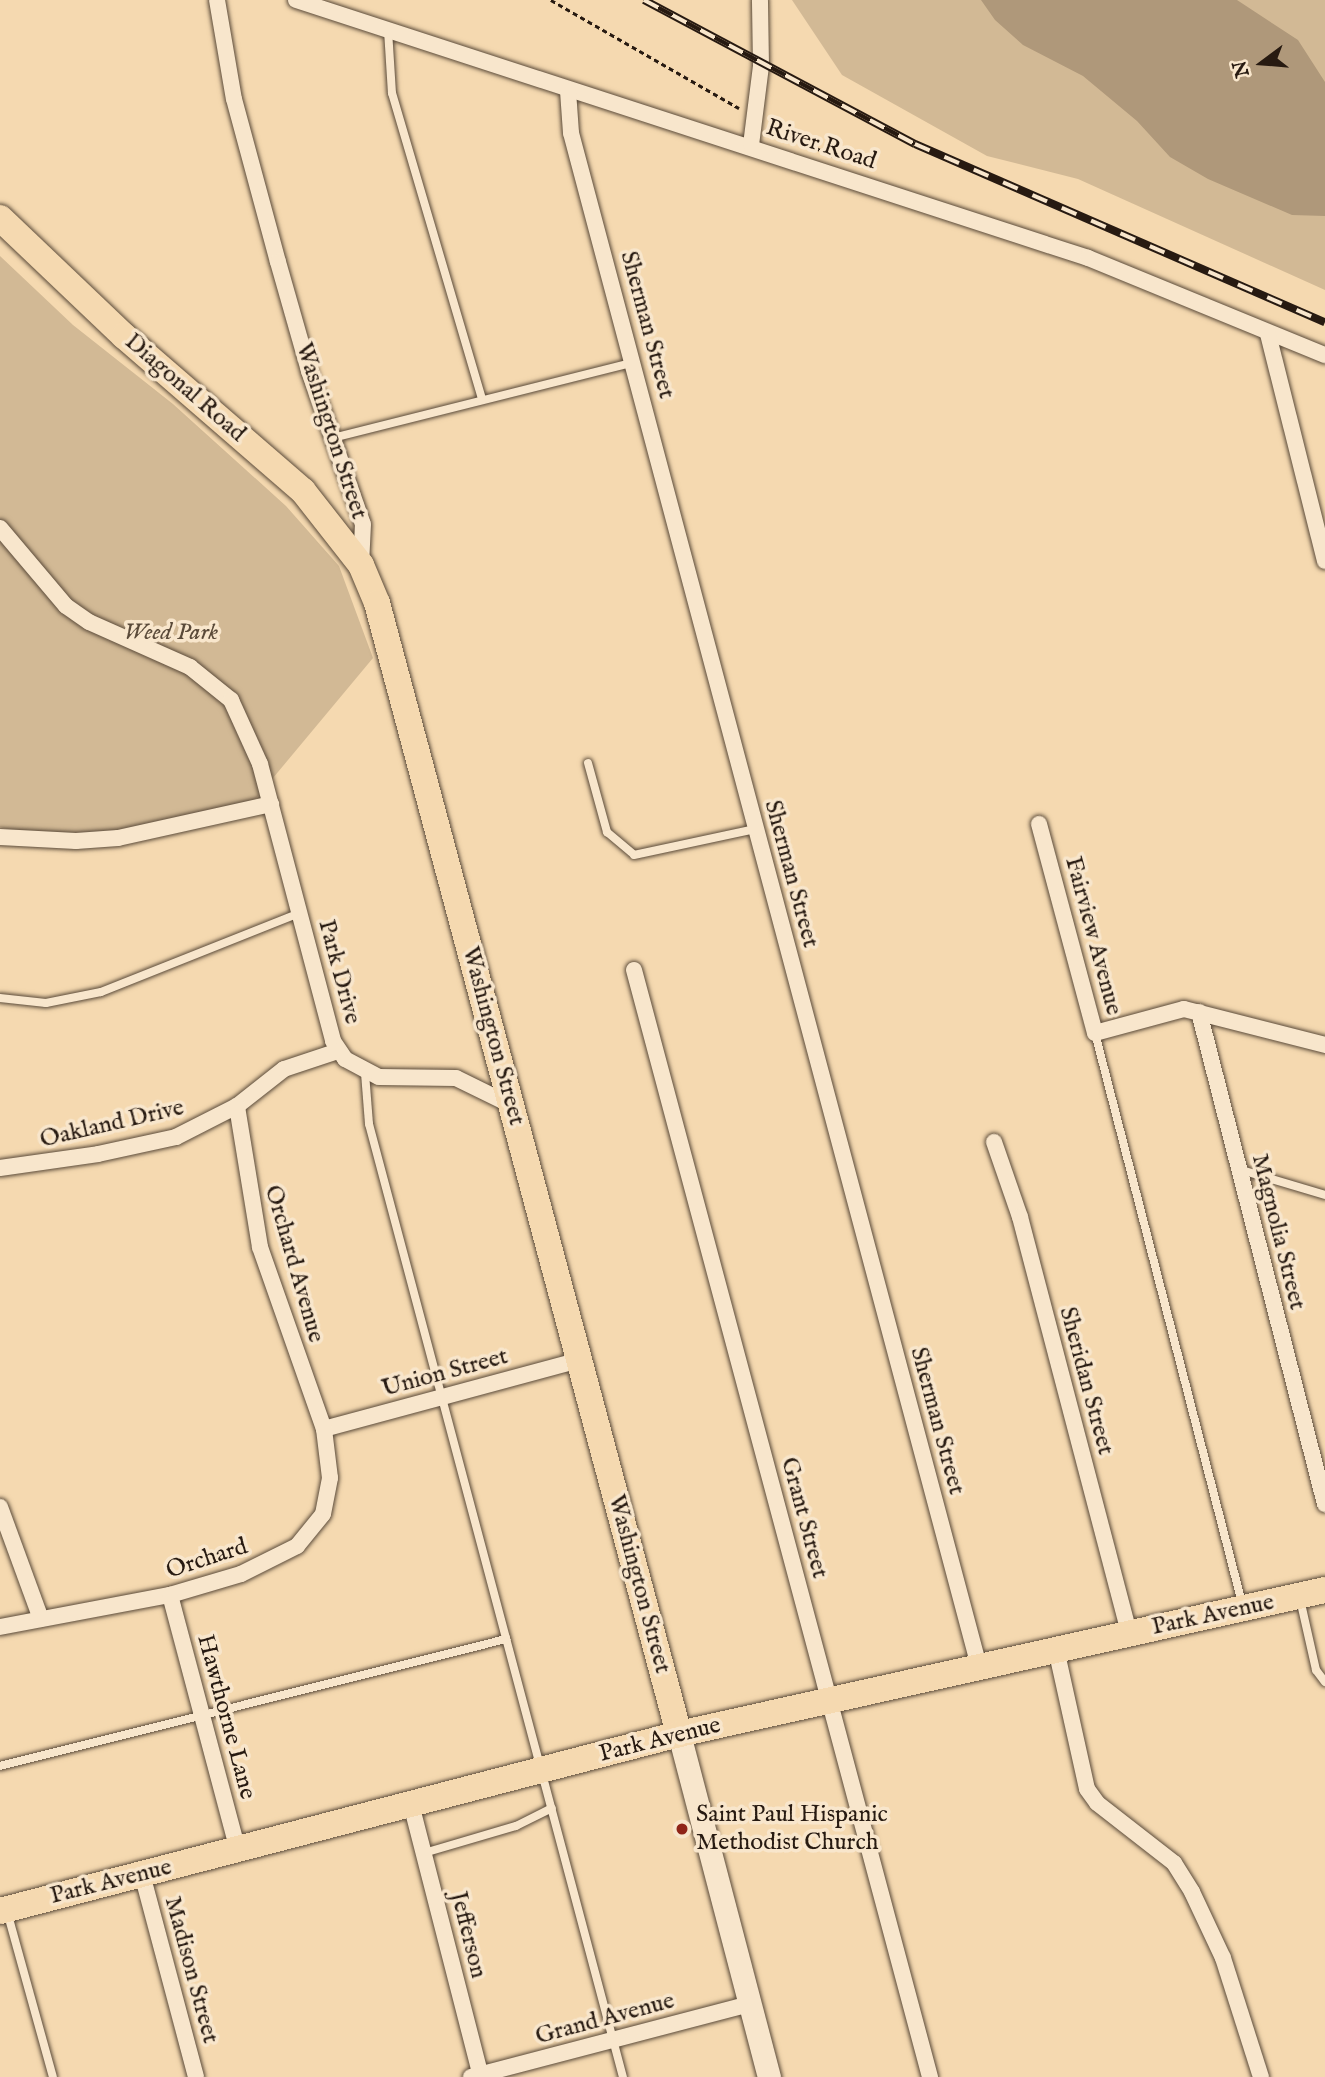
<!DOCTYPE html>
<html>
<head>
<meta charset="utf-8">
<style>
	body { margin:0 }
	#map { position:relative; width:1325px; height:2077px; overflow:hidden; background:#f5d9b0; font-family:"IM FELL English",serif }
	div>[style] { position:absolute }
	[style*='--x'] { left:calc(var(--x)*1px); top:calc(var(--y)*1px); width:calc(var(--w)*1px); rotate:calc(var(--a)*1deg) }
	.green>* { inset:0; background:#d2b995 }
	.water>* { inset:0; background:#af987a }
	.path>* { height:2.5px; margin-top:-1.25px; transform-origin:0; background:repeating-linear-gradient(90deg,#271a11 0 5px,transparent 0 8.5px) }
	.roads { filter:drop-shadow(0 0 2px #5a4a39) drop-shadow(0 0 2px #5a4a39) }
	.service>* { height:8px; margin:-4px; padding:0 4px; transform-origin:4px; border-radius:4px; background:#f8e6cc }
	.minor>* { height:16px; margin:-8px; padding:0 8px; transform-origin:8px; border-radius:8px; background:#f8e6cc }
	.secondary>* { height:23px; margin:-11.5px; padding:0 11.5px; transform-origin:11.5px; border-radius:11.5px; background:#f8e6cc }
	.primary>* { height:26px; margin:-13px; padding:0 13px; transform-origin:13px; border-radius:13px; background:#f5d9b0 }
	.rail>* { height:8px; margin-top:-4px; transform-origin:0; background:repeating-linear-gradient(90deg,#f8e6cc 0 16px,#271a11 0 32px); box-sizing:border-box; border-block:2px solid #271a11 }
	.dots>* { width:19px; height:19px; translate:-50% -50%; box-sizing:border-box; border:4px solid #f8e6cc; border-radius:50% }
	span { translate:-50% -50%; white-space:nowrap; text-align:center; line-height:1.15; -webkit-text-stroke:7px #f8e6cc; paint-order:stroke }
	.street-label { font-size:24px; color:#271a11 }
	.park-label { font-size:24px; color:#5a4a39; font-style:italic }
	.poi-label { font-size:24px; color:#271a11 }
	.left { translate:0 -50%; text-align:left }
	.north { position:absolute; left:1227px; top:28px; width:70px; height:70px; -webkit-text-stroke:5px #f8e6cc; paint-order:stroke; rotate:254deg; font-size:19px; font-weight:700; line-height:28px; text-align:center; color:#271a11 }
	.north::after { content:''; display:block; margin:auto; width:24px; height:32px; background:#271a11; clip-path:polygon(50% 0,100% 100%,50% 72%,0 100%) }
</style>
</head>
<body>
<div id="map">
	<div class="green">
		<i style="clip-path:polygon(792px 0,1325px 0,1325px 290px,1078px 179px,987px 156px,842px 75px)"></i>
		<i style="clip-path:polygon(0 256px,73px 325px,173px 404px,286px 506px,339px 566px,373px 658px,253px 802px,105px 834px,24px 833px,0 827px)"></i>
	</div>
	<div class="water">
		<i style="clip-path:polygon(981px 0,1237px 0,1298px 40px,1325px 82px,1325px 216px,1292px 215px,1208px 179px,1170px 157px,1137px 121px,1083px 76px,1023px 45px,995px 20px)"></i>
	</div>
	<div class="path">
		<i style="--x:551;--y:0;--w:217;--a:29.9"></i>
		<i style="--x:770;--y:124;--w:70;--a:27.3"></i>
	</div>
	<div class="roads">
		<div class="service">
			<i style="--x:388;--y:30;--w:63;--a:86.4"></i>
			<i style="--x:392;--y:93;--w:318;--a:73.6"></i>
			<i style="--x:333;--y:438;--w:308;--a:-14.1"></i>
			<i style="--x:588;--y:763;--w:72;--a:74.6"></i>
			<i style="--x:607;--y:832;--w:35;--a:40"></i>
			<i style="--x:634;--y:855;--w:124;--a:-12.1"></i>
			<i style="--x:0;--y:998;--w:46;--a:6.2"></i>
			<i style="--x:46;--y:1003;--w:56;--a:-11.3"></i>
			<i style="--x:101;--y:992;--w:214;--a:-21.7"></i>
			<i style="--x:1095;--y:1033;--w:589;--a:75.54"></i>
			<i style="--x:365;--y:1073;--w:51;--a:85.5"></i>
			<i style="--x:369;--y:1124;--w:986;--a:75.08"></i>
			<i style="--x:1238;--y:1169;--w:91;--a:16.6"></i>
			<i style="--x:1300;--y:1599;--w:73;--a:77.3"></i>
			<i style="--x:1316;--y:1670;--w:15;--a:53"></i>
			<i style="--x:0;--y:1766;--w:522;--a:-14.09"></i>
			<i style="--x:424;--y:1853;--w:96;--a:-16.4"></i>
			<i style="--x:516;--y:1826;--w:40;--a:-26.6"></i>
			<i style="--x:8;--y:1915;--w:168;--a:74.5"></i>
		</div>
		<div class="minor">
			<i style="--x:217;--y:0;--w:100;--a:80.3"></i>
			<i style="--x:234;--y:99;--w:169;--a:74.9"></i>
			<i style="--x:278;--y:262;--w:113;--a:74.1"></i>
			<i style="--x:309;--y:371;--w:162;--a:70.6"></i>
			<i style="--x:363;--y:524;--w:41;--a:92.8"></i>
			<i style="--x:296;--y:0;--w:833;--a:18.04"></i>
			<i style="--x:1088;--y:258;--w:256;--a:22.3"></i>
			<i style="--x:568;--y:91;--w:42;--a:85.9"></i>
			<i style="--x:571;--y:133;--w:1586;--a:75.1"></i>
			<i style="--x:751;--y:145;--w:80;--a:-82.8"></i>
			<i style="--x:761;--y:66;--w:66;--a:-90.9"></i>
			<i style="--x:1268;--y:334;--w:234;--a:75.9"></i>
			<i style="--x:0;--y:528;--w:102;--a:49.8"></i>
			<i style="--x:66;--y:606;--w:28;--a:35"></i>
			<i style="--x:89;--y:622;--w:111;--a:24"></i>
			<i style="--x:190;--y:667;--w:53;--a:38.8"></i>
			<i style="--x:231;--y:700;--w:70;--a:65.6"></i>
			<i style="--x:260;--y:764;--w:286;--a:75.2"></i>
			<i style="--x:333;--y:1041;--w:22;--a:56"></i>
			<i style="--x:345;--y:1059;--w:38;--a:28"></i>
			<i style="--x:379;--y:1077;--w:77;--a:0.7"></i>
			<i style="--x:456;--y:1078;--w:61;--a:26.1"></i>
			<i style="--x:1039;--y:824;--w:216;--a:75"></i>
			<i style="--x:1095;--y:1033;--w:92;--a:-15.1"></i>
			<i style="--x:1184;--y:1009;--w:146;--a:14.3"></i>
			<i style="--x:0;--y:837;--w:76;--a:3"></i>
			<i style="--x:76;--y:841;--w:42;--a:-4.1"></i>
			<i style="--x:118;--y:838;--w:157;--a:-12.5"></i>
			<i style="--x:634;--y:970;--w:1146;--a:75.03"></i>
			<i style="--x:1199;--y:1012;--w:508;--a:75.64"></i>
			<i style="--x:994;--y:1142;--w:79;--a:70.9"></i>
			<i style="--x:1020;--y:1217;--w:430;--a:75.3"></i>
			<i style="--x:0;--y:1168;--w:99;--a:-8.1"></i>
			<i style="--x:98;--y:1154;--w:80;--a:-12.3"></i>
			<i style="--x:176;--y:1137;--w:68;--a:-26.9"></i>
			<i style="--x:237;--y:1106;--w:60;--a:-38.2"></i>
			<i style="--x:284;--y:1069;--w:57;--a:-18.4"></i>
			<i style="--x:324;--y:1429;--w:264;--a:-15.1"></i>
			<i style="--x:0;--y:1507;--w:119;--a:69.9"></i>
			<i style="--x:170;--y:1595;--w:264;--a:75.1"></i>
			<i style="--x:0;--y:1627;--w:173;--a:-10.7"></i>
			<i style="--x:170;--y:1595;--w:74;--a:-16.5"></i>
			<i style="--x:241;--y:1574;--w:63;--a:-26.6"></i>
			<i style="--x:297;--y:1546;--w:41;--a:-50.9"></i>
			<i style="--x:323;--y:1514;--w:37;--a:-79"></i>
			<i style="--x:330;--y:1478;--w:49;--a:-97"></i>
			<i style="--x:324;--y:1429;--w:193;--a:-109.4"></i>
			<i style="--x:260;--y:1247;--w:143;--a:-99.3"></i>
			<i style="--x:1056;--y:1649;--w:143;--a:77.5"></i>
			<i style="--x:1087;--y:1789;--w:17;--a:54"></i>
			<i style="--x:1097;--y:1803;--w:98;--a:37.9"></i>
			<i style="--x:1174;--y:1863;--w:34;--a:58"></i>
			<i style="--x:1192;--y:1892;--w:73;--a:64.8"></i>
			<i style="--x:1223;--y:1958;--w:125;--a:72.3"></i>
			<i style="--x:411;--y:1804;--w:282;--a:75.6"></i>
			<i style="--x:142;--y:1874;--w:210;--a:75.1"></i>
			<i style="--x:471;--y:2077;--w:288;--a:-14.7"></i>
		</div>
		<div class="secondary">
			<i style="--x:679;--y:1734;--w:355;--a:75.3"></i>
		</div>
		<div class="primary">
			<i style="--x:0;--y:218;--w:171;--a:43.6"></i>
			<i style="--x:124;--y:336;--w:237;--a:40.9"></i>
			<i style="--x:303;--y:491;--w:94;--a:51.9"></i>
			<i style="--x:361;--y:565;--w:41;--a:67.2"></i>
			<i style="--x:377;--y:603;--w:1171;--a:75.05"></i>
			<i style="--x:0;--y:1911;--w:702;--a:-14.61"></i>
			<i style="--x:679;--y:1734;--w:662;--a:-12.57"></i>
		</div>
	</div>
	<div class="rail">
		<i style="--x:644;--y:0;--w:307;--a:28"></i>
		<i style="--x:915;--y:144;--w:447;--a:23.5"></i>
	</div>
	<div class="dots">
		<i style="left:682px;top:1829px;background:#8f2418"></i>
	</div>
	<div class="street-label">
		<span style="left:821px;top:145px;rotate:18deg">River Road</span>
		<span style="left:647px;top:325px;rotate:75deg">Sherman Street</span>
		<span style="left:185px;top:388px;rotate:41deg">Diagonal Road</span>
		<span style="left:331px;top:431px;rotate:72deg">Washington Street</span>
		<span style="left:791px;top:874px;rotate:75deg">Sherman Street</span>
		<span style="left:1093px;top:936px;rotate:75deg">Fairview Avenue</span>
		<span style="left:339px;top:972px;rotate:75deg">Park Drive</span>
		<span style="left:493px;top:1036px;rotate:75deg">Washington Street</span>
		<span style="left:112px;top:1124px;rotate:-13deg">Oakland Drive</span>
		<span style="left:1278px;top:1232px;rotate:76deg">Magnolia Street</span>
		<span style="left:294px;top:1264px;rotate:74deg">Orchard Avenue</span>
		<span style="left:445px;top:1373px;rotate:-15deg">Union Street</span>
		<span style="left:1086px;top:1381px;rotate:75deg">Sheridan Street</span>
		<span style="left:937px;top:1421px;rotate:75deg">Sherman Street</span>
		<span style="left:804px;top:1518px;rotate:75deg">Grant Street</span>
		<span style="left:207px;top:1559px;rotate:-18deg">Orchard</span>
		<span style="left:639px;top:1584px;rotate:75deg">Washington Street</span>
		<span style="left:1213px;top:1615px;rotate:-12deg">Park Avenue</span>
		<span style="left:226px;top:1717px;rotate:75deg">Hawthorne Lane</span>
		<span style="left:660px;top:1740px;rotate:-14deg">Park Avenue</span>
		<span style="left:111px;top:1882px;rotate:-14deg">Park Avenue</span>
		<span style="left:468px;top:1935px;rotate:76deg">Jefferson</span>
		<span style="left:191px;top:1970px;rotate:75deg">Madison Street</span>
		<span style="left:605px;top:2019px;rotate:-15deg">Grand Avenue</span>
	</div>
	<div class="park-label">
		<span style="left:171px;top:633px">Weed Park</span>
	</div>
	<div class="poi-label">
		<span class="left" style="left:696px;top:1829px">Saint Paul Hispanic<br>Methodist Church</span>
	</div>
	<div class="north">N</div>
</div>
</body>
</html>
